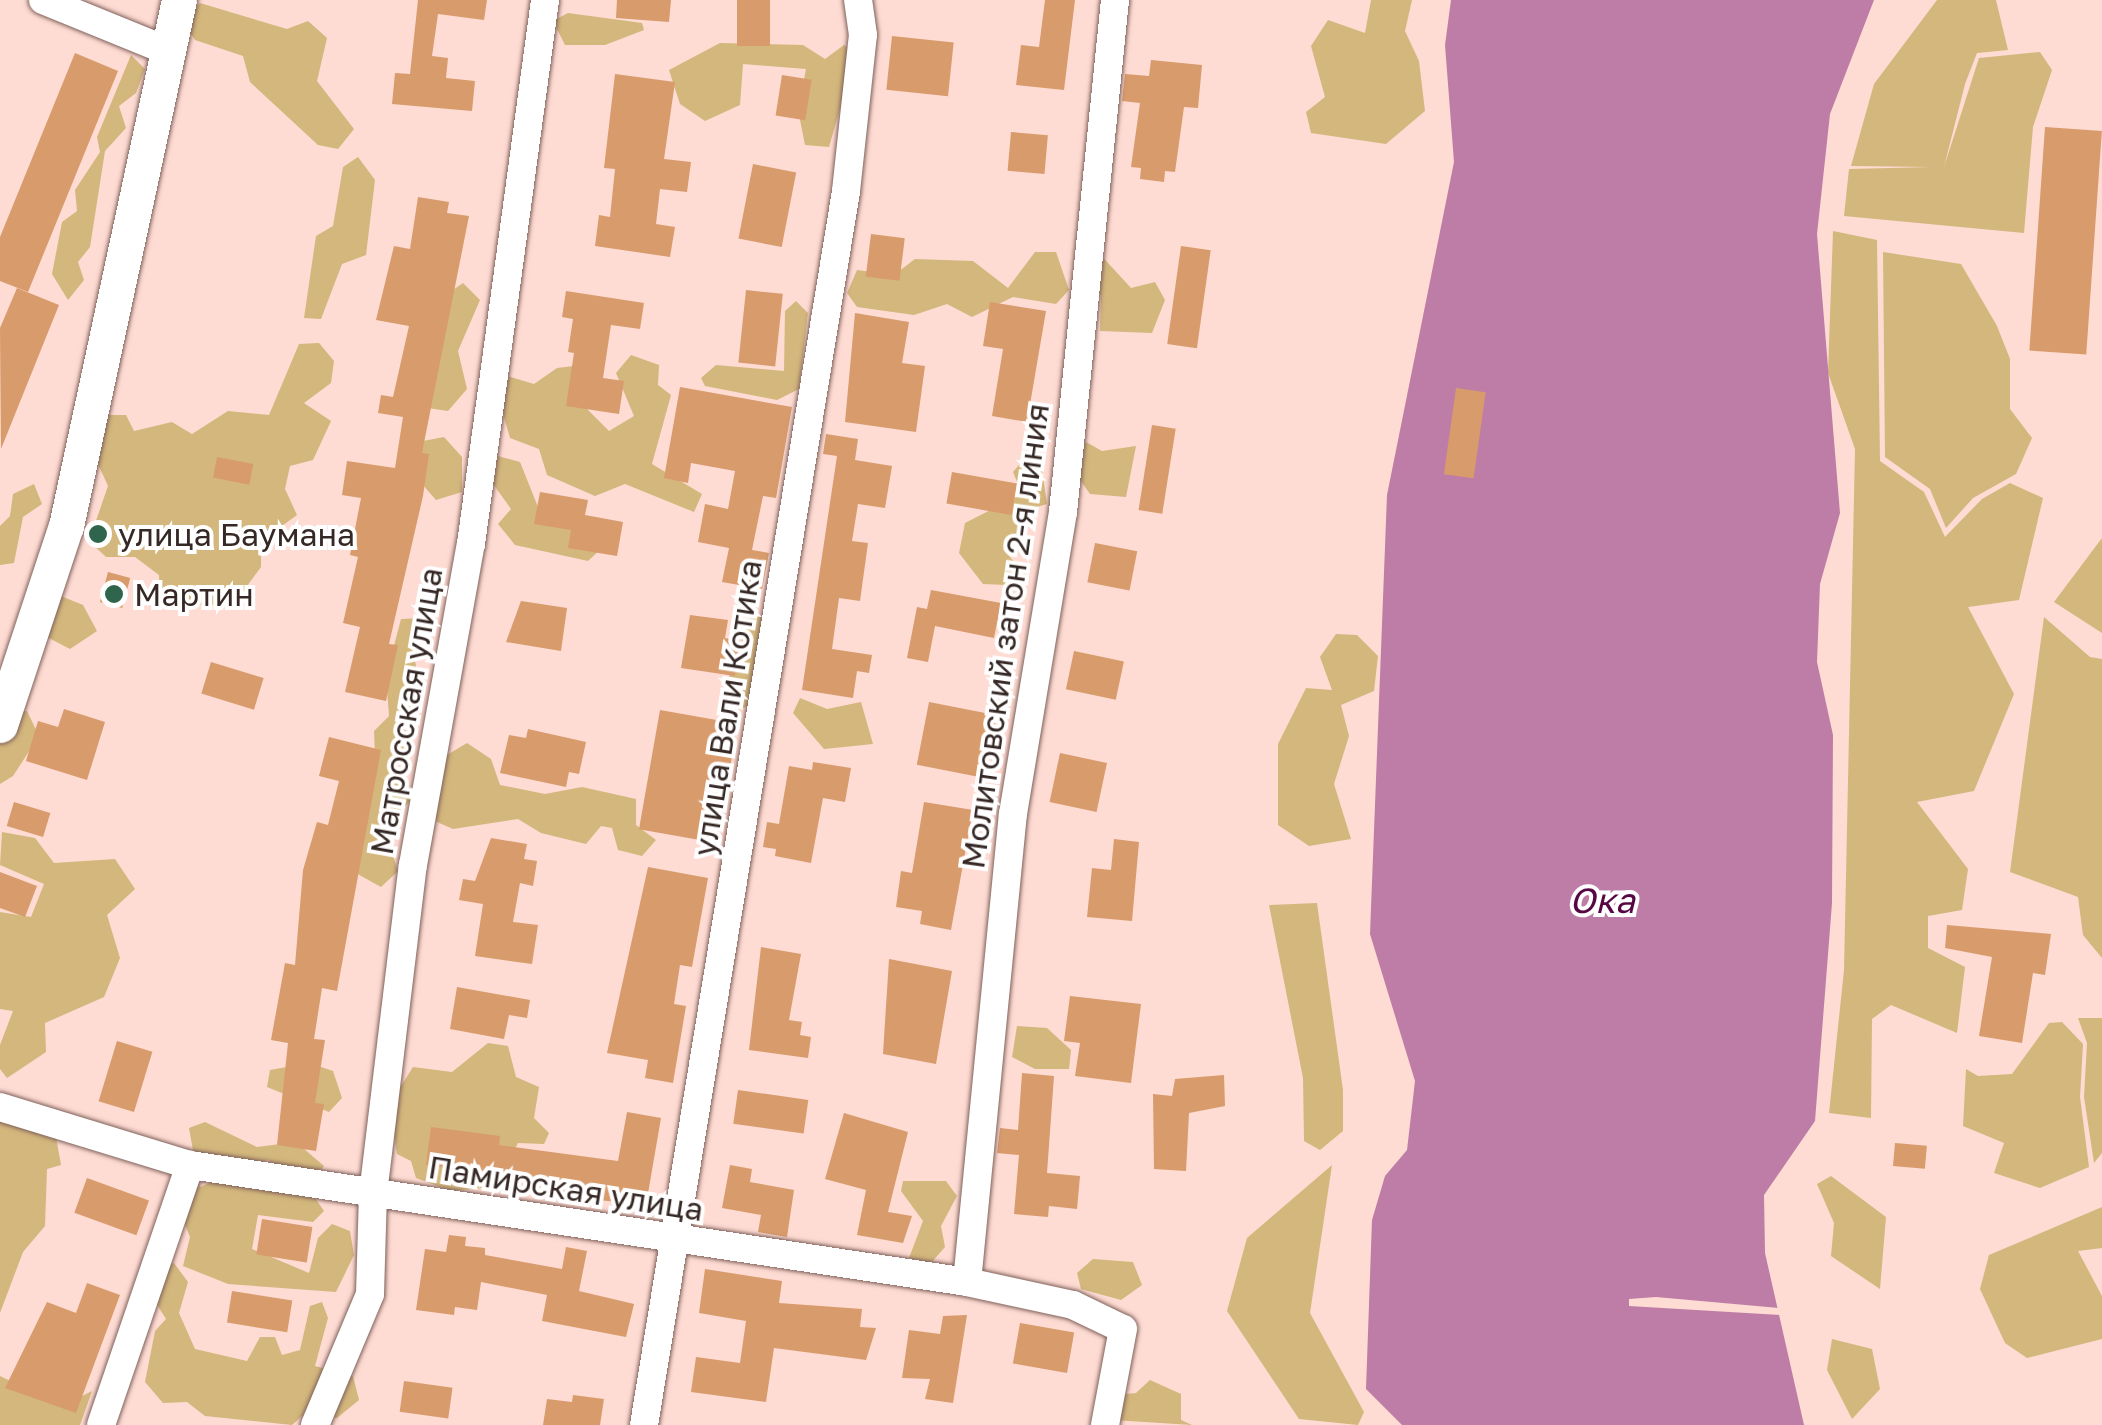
<!DOCTYPE html>
<html>
<head>
<meta charset="utf-8">
<style>
	body { margin:0 }
	#map { position:relative; width:2102px; height:1425px; overflow:hidden; background:#fedbd3; font-family:"Golos Text",sans-serif }
	div>[style] { position:absolute }
	[style*='--x'] { left:calc(var(--x)*1px); top:calc(var(--y)*1px); width:calc(var(--w)*1px); rotate:calc(var(--a)*1deg) }
	.green>* { inset:0; background:#d4b77c }
	.water>* { inset:0; background:#bd7da6 }
	.pier>* { inset:0; background:#fedbd3 }
	.building>* { inset:0; background:#d89b6c; transform-origin:0 0 }
	.roads { filter:drop-shadow(0 0 2px #7e615a) drop-shadow(0 0 2px #7e615a) }
	.minor>* { height:28px; margin:-14px; padding:0 14px; transform-origin:14px; border-radius:14px; background:#fff }
	.tertiary>* { height:35px; margin:-17.5px; padding:0 17.5px; transform-origin:17.5px; border-radius:17.5px; background:#fff }
	.dots>* { width:28px; height:28px; translate:-50% -50%; box-sizing:border-box; border:5px solid #fff; border-radius:50% }
	span { translate:-50% -50%; white-space:nowrap; text-align:center; line-height:1.15; -webkit-text-stroke:8px #fff; paint-order:stroke }
	.poi-label { font-size:32px; color:#352825 }
	.left { translate:0 -50%; text-align:left }
	.street-label { font-size:32px; color:#352825 }
	.water-label { font-size:35px; color:#570743; font-style:italic }
</style>
</head>
<body>
<div id="map">
	<div class="green">
		<i style="clip-path:polygon(1371px 0,1412px 0,1405px 31px,1419px 61px,1425px 111px,1386px 144px,1311px 133px,1306px 112px,1325px 97px,1311px 46px,1328px 20px,1365px 33px)"></i>
		<i style="clip-path:polygon(1937px 0,1996px 0,2008px 50px,1977px 53px,1965px 84px,1944px 167px,1979px 58px,2040px 52px,2052px 70px,2033px 127px,2024px 233px,1844px 216px,1849px 169px,1931px 167px,1851px 166px,1874px 84px)"></i>
		<i style="clip-path:polygon(200px 3px,287px 29px,308px 21px,327px 38px,317px 81px,354px 129px,338px 149px,318px 145px,250px 82px,243px 56px,195px 40px,182px 21px)"></i>
		<i style="clip-path:polygon(568px 13px,642px 23px,644px 30px,605px 45px,565px 45px,553px 21px)"></i>
		<i style="clip-path:polygon(720px 43px,803px 45px,825px 59px,844px 45px,856px 53px,829px 147px,805px 145px,798px 110px,806px 69px,743px 64px,740px 105px,705px 121px,680px 104px,669px 70px)"></i>
		<i style="clip-path:polygon(131px 55px,145px 69px,136px 93px,119px 106px,126px 128px,105px 151px,90px 247px,78px 262px,84px 280px,68px 300px,52px 274px,62px 222px,77px 211px,75px 190px,100px 152px,97px 137px)"></i>
		<i style="clip-path:polygon(358px 157px,375px 180px,366px 255px,342px 264px,321px 319px,304px 318px,316px 236px,333px 226px,343px 167px)"></i>
		<i style="clip-path:polygon(1833px 231px,1877px 240px,1880px 461px,1924px 492px,1945px 537px,1982px 499px,2010px 483px,2043px 498px,2019px 600px,1968px 607px,2014px 694px,1974px 791px,1917px 802px,1968px 869px,1962px 910px,1928px 916px,1928px 948px,1965px 967px,1957px 1033px,1891px 1005px,1872px 1019px,1871px 1118px,1829px 1113px,1844px 970px,1855px 449px,1828px 373px)"></i>
		<i style="clip-path:polygon(1035px 252px,1056px 252px,1069px 290px,1056px 304px,1013px 297px,972px 317px,947px 304px,914px 315px,857px 307px,847px 293px,857px 270px,894px 275px,915px 259px,973px 261px,1008px 288px)"></i>
		<i style="clip-path:polygon(1098px 252px,1131px 288px,1155px 282px,1165px 300px,1152px 333px,1100px 331px,1101px 296px,1085px 261px)"></i>
		<i style="clip-path:polygon(1883px 252px,1961px 264px,1997px 326px,2010px 359px,2010px 409px,2032px 438px,2016px 474px,1973px 498px,1946px 528px,1930px 489px,1885px 457px)"></i>
		<i style="clip-path:polygon(463px 283px,480px 300px,458px 351px,467px 389px,448px 411px,421px 407px,440px 299px)"></i>
		<i style="clip-path:polygon(796px 301px,808px 313px,799px 389px,777px 400px,705px 386px,701px 378px,716px 365px,784px 371px,785px 311px)"></i>
		<i style="clip-path:polygon(319px 343px,334px 361px,331px 383px,304px 403px,331px 421px,313px 460px,290px 466px,285px 489px,297px 515px,261px 541px,261px 567px,233px 605px,160px 604px,159px 575px,135px 557px,106px 557px,89px 541px,108px 486px,97px 462px,104px 415px,126px 415px,134px 431px,172px 422px,192px 434px,228px 411px,269px 415px,299px 344px)"></i>
		<i style="clip-path:polygon(631px 355px,659px 365px,658px 385px,671px 395px,652px 464px,702px 494px,694px 512px,625px 484px,595px 496px,547px 475px,539px 449px,510px 438px,497px 393px,500px 374px,534px 384px,557px 368px,582px 365px,579px 401px,609px 431px,634px 416px,616px 373px)"></i>
		<i style="clip-path:polygon(444px 437px,462px 457px,462px 492px,436px 500px,415px 476px,418px 442px)"></i>
		<i style="clip-path:polygon(1086px 442px,1102px 451px,1136px 446px,1126px 497px,1090px 494px,1069px 464px)"></i>
		<i style="clip-path:polygon(498px 456px,520px 462px,542px 517px,589px 529px,604px 546px,588px 561px,515px 545px,498px 524px,511px 509px,491px 481px)"></i>
		<i style="clip-path:polygon(1026px 457px,1041px 463px,1047px 504px,1020px 512px,1017px 537px,1003px 549px,1017px 565px,1007px 585px,983px 584px,959px 553px,965px 523px,1022px 494px,1013px 472px)"></i>
		<i style="clip-path:polygon(34px 484px,42px 504px,23px 517px,14px 563px,0 565px,0 526px,10px 516px,13px 494px)"></i>
		<i style="clip-path:polygon(2102px 538px,2102px 633px,2054px 602px)"></i>
		<i style="clip-path:polygon(61px 596px,83px 605px,97px 631px,70px 649px,45px 636px)"></i>
		<i style="clip-path:polygon(763px 615px,772px 633px,756px 702px,735px 712px,723px 694px,749px 619px)"></i>
		<i style="clip-path:polygon(2044px 617px,2090px 657px,2102px 659px,2102px 958px,2083px 935px,2078px 897px,2010px 872px)"></i>
		<i style="clip-path:polygon(422px 618px,431px 647px,415px 660px,420px 694px,403px 722px,409px 743px,394px 759px,410px 801px,384px 828px,398px 871px,381px 887px,354px 872px,375px 756px,374px 731px,389px 716px,386px 676px,401px 619px)"></i>
		<i style="clip-path:polygon(1336px 634px,1357px 635px,1378px 656px,1374px 691px,1341px 705px,1349px 736px,1334px 784px,1351px 839px,1309px 846px,1278px 825px,1278px 744px,1306px 688px,1332px 690px,1320px 657px)"></i>
		<i style="clip-path:polygon(800px 698px,827px 709px,861px 702px,873px 744px,824px 749px,793px 713px)"></i>
		<i style="clip-path:polygon(27px 711px,39px 736px,13px 776px,0 784px,0 712px)"></i>
		<i style="clip-path:polygon(467px 743px,491px 759px,500px 785px,545px 794px,582px 787px,636px 799px,636px 825px,656px 840px,642px 856px,618px 850px,612px 828px,601px 826px,586px 844px,541px 833px,518px 819px,453px 829px,437px 822px,430px 794px,437px 761px)"></i>
		<i style="clip-path:polygon(2px 832px,35px 838px,54px 863px,115px 859px,135px 889px,107px 915px,120px 958px,104px 997px,45px 1023px,46px 1052px,7px 1078px,0 1069px,0 1045px,13px 1011px,0 1009px,0 912px,31px 917px,44px 884px,0 865px)"></i>
		<i style="clip-path:polygon(1317px 903px,1343px 1090px,1343px 1131px,1320px 1150px,1304px 1141px,1303px 1078px,1269px 905px)"></i>
		<i style="clip-path:polygon(2078px 1018px,2102px 1018px,2102px 1153px,2094px 1163px,2084px 1097px,2087px 1043px)"></i>
		<i style="clip-path:polygon(2062px 1022px,2083px 1044px,2080px 1097px,2089px 1167px,2040px 1188px,1994px 1173px,2004px 1143px,1963px 1126px,1966px 1069px,1978px 1076px,2012px 1074px,2049px 1023px)"></i>
		<i style="clip-path:polygon(1017px 1026px,1047px 1028px,1071px 1050px,1069px 1069px,1035px 1069px,1012px 1057px)"></i>
		<i style="clip-path:polygon(488px 1043px,508px 1046px,516px 1077px,539px 1087px,534px 1118px,549px 1133px,544px 1144px,518px 1143px,494px 1187px,451px 1191px,416px 1178px,411px 1161px,397px 1154px,389px 1105px,413px 1067px,452px 1072px)"></i>
		<i style="clip-path:polygon(309px 1063px,333px 1071px,342px 1098px,329px 1112px,267px 1087px,270px 1070px)"></i>
		<i style="clip-path:polygon(0 1114px,56px 1137px,61px 1165px,47px 1169px,45px 1226px,23px 1252px,0 1313px)"></i>
		<i style="clip-path:polygon(205px 1122px,257px 1147px,296px 1142px,324px 1166px,315px 1178px,283px 1173px,268px 1160px,245px 1167px,194px 1156px,189px 1128px)"></i>
		<i style="clip-path:polygon(1332px 1165px,1310px 1313px,1364px 1412px,1358px 1425px,1299px 1419px,1227px 1311px,1247px 1238px)"></i>
		<i style="clip-path:polygon(194px 1170px,200px 1187px,219px 1179px,313px 1195px,324px 1211px,313px 1222px,258px 1215px,252px 1249px,309px 1273px,318px 1238px,332px 1224px,350px 1231px,354px 1255px,336px 1292px,228px 1284px,183px 1266px,190px 1237px,170px 1187px)"></i>
		<i style="clip-path:polygon(1831px 1176px,1886px 1217px,1880px 1289px,1831px 1256px,1834px 1223px,1817px 1184px)"></i>
		<i style="clip-path:polygon(903px 1181px,946px 1181px,957px 1196px,941px 1226px,945px 1247px,931px 1263px,909px 1258px,923px 1221px,901px 1191px)"></i>
		<i style="clip-path:polygon(2102px 1207px,2102px 1248px,2078px 1251px,2102px 1296px,2102px 1339px,2027px 1358px,2005px 1343px,1980px 1289px,1989px 1255px)"></i>
		<i style="clip-path:polygon(1093px 1259px,1133px 1262px,1142px 1285px,1121px 1300px,1081px 1289px,1077px 1273px)"></i>
		<i style="clip-path:polygon(174px 1263px,188px 1282px,179px 1313px,195px 1349px,247px 1361px,260px 1337px,275px 1337px,282px 1355px,300px 1350px,310px 1306px,322px 1302px,328px 1318px,315px 1366px,353px 1376px,359px 1400px,337px 1418px,302px 1416px,292px 1425px,205px 1416px,187px 1402px,163px 1403px,145px 1382px,155px 1331px,166px 1319px,154px 1300px,161px 1268px)"></i>
		<i style="clip-path:polygon(1832px 1339px,1872px 1349px,1880px 1389px,1852px 1419px,1827px 1370px)"></i>
		<i style="clip-path:polygon(0 1376px,62px 1406px,92px 1391px,80px 1425px,0 1425px)"></i>
		<i style="clip-path:polygon(1150px 1380px,1181px 1394px,1181px 1420px,1192px 1425px,1113px 1420px,1116px 1395px,1136px 1393px)"></i>
	</div>
	<div class="water">
		<i style="clip-path:polygon(1451px 0,1874px 0,1830px 114px,1817px 234px,1840px 513px,1820px 584px,1817px 662px,1833px 735px,1832px 903px,1815px 1121px,1764px 1195px,1765px 1253px,1804px 1425px,1402px 1425px,1366px 1389px,1372px 1220px,1385px 1176px,1407px 1150px,1415px 1081px,1370px 934px,1387px 495px,1454px 162px,1445px 45px)"></i>
	</div>
	<div class="pier">
		<i style="clip-path:polygon(1656px 1297px,1779px 1308px,1781px 1315px,1629px 1306px,1629px 1299px)"></i>
	</div>
	<div class="building">
		<i style="clip-path:polygon(418px 0,487px 0,484px 20px,438px 14px,432px 56px,448px 58px,446px 78px,475px 81px,472px 111px,392px 104px,395px 73px,410px 74px)"></i>
		<i style="clip-path:polygon(617px 0,671px 0,669px 22px,616px 18px)"></i>
		<i style="left:737px;top:0;width:33px;height:46px"></i>
		<i style="clip-path:polygon(1045px 0,1075px 0,1064px 90px,1016px 85px,1021px 45px,1039px 47px)"></i>
		<i style="left:892px;top:36px;width:62px;height:54px;rotate:6deg"></i>
		<i style="clip-path:polygon(75px 53px,118px 71px,28px 292px,0 281px,0 237px)"></i>
		<i style="clip-path:polygon(1151px 60px,1202px 65px,1198px 108px,1184px 107px,1175px 172px,1165px 171px,1164px 182px,1140px 179px,1141px 168px,1131px 167px,1140px 103px,1122px 101px,1125px 74px,1149px 76px)"></i>
		<i style="clip-path:polygon(615px 74px,675px 82px,664px 159px,691px 162px,687px 192px,660px 189px,656px 224px,675px 227px,670px 257px,595px 246px,599px 215px,610px 217px,615px 169px,604px 168px)"></i>
		<i style="left:782px;top:75px;width:30px;height:41px;rotate:9deg"></i>
		<i style="left:2045px;top:127px;width:57px;height:224px;rotate:4deg"></i>
		<i style="left:1011px;top:132px;width:37px;height:39px;rotate:5deg"></i>
		<i style="left:753px;top:164px;width:44px;height:76px;rotate:11deg"></i>
		<i style="clip-path:polygon(418px 197px,449px 202px,447px 213px,469px 216px,422px 453px,429px 454px,423px 496px,389px 644px,398px 645px,386px 701px,345px 692px,360px 627px,343px 623px,358px 557px,350px 555px,361px 498px,342px 495px,347px 461px,395px 468px,403px 417px,378px 413px,381px 395px,393px 397px,409px 326px,376px 320px,394px 246px,410px 249px)"></i>
		<i style="left:871px;top:234px;width:34px;height:43px;rotate:7deg"></i>
		<i style="left:1181px;top:246px;width:30px;height:99px;rotate:8deg"></i>
		<i style="clip-path:polygon(17px 288px,59px 305px,1px 449px,0 328px)"></i>
		<i style="left:746px;top:290px;width:37px;height:73px;rotate:6deg"></i>
		<i style="clip-path:polygon(566px 291px,644px 303px,640px 329px,611px 325px,603px 378px,624px 381px,619px 414px,566px 406px,574px 353px,568px 352px,573px 319px,562px 317px)"></i>
		<i style="clip-path:polygon(990px 302px,1046px 311px,1027px 422px,992px 416px,1003px 349px,983px 346px)"></i>
		<i style="clip-path:polygon(855px 313px,909px 322px,902px 363px,925px 366px,916px 432px,845px 422px)"></i>
		<i style="clip-path:polygon(680px 387px,792px 407px,776px 498px,763px 496px,752px 550px,769px 553px,762px 589px,722px 582px,729px 548px,698px 542px,705px 504px,728px 509px,735px 471px,691px 463px,688px 483px,664px 478px)"></i>
		<i style="left:1456px;top:388px;width:30px;height:87px;rotate:8deg"></i>
		<i style="left:1152px;top:425px;width:24px;height:86px;rotate:9deg"></i>
		<i style="clip-path:polygon(826px 434px,858px 439px,855px 460px,892px 466px,885px 508px,858px 504px,852px 541px,868px 543px,860px 601px,839px 598px,832px 649px,872px 655px,869px 673px,857px 671px,853px 698px,802px 690px,837px 456px,823px 454px)"></i>
		<i style="left:217px;top:457px;width:37px;height:21px;rotate:11deg"></i>
		<i style="left:952px;top:472px;width:66px;height:32px;rotate:10deg"></i>
		<i style="clip-path:polygon(540px 492px,588px 500px,585px 515px,623px 522px,617px 556px,568px 548px,571px 530px,534px 524px)"></i>
		<i style="left:1095px;top:543px;width:43px;height:40px;rotate:11deg"></i>
		<i style="left:108px;top:572px;width:23px;height:31px;rotate:15deg"></i>
		<i style="clip-path:polygon(931px 590px,1001px 603px,994px 638px,935px 626px,928px 662px,907px 658px,917px 607px,927px 609px)"></i>
		<i style="clip-path:polygon(521px 601px,567px 608px,561px 651px,506px 642px)"></i>
		<i style="clip-path:polygon(690px 615px,728px 620px,725px 638px,740px 641px,735px 676px,681px 668px)"></i>
		<i style="left:1074px;top:651px;width:51px;height:39px;rotate:12deg"></i>
		<i style="left:211px;top:662px;width:55px;height:33px;rotate:17deg"></i>
		<i style="left:929px;top:702px;width:69px;height:64px;rotate:11deg"></i>
		<i style="clip-path:polygon(64px 709px,105px 722px,87px 780px,26px 761px,38px 721px,58px 727px)"></i>
		<i style="left:660px;top:710px;width:79px;height:121px;rotate:10deg"></i>
		<i style="clip-path:polygon(528px 729px,586px 742px,579px 774px,569px 772px,566px 787px,500px 773px,509px 735px,526px 738px)"></i>
		<i style="clip-path:polygon(329px 737px,381px 750px,337px 991px,322px 988px,314px 1039px,325px 1040px,315px 1103px,324px 1104px,316px 1151px,277px 1145px,288px 1043px,271px 1040px,285px 963px,295px 965px,303px 870px,317px 822px,328px 825px,339px 781px,319px 776px)"></i>
		<i style="left:1060px;top:753px;width:48px;height:50px;rotate:12deg"></i>
		<i style="clip-path:polygon(813px 762px,851px 768px,845px 802px,823px 798px,811px 863px,775px 856px,776px 849px,763px 847px,767px 822px,779px 824px,789px 766px,812px 770px)"></i>
		<i style="left:14px;top:802px;width:38px;height:25px;rotate:17deg"></i>
		<i style="clip-path:polygon(924px 802px,973px 810px,951px 930px,920px 924px,922px 911px,896px 907px,901px 871px,912px 873px)"></i>
		<i style="clip-path:polygon(491px 838px,527px 844px,524px 859px,537px 861px,533px 886px,520px 883px,513px 922px,538px 925px,532px 964px,475px 956px,483px 904px,459px 900px,463px 879px,475px 881px)"></i>
		<i style="clip-path:polygon(1114px 839px,1139px 842px,1132px 921px,1087px 917px,1092px 868px,1111px 870px)"></i>
		<i style="clip-path:polygon(648px 867px,708px 878px,692px 967px,680px 965px,674px 1004px,686px 1006px,673px 1083px,645px 1078px,648px 1060px,607px 1053px)"></i>
		<i style="clip-path:polygon(0 872px,37px 886px,25px 917px,0 908px)"></i>
		<i style="clip-path:polygon(1947px 925px,2051px 934px,2045px 975px,2033px 973px,2022px 1043px,1979px 1036px,1992px 957px,1945px 948px)"></i>
		<i style="clip-path:polygon(761px 947px,801px 954px,789px 1020px,802px 1022px,800px 1035px,811px 1037px,808px 1058px,749px 1050px)"></i>
		<i style="clip-path:polygon(889px 959px,952px 971px,936px 1064px,883px 1054px)"></i>
		<i style="clip-path:polygon(457px 987px,530px 1000px,527px 1018px,509px 1015px,504px 1039px,450px 1029px)"></i>
		<i style="clip-path:polygon(1070px 996px,1141px 1004px,1131px 1083px,1075px 1076px,1080px 1043px,1064px 1041px)"></i>
		<i style="left:117px;top:1041px;width:37px;height:63px;rotate:17deg"></i>
		<i style="clip-path:polygon(1022px 1073px,1054px 1076px,1047px 1173px,1080px 1176px,1077px 1209px,1049px 1206px,1048px 1217px,1014px 1214px,1019px 1155px,997px 1153px,1000px 1128px,1018px 1130px)"></i>
		<i style="clip-path:polygon(1224px 1075px,1225px 1106px,1189px 1113px,1186px 1171px,1154px 1169px,1153px 1094px,1172px 1096px,1175px 1079px)"></i>
		<i style="left:738px;top:1090px;width:71px;height:34px;rotate:8deg"></i>
		<i style="clip-path:polygon(627px 1112px,661px 1118px,646px 1205px,560px 1196px,561px 1185px,426px 1165px,431px 1127px,500px 1136px,499px 1145px,618px 1161px)"></i>
		<i style="clip-path:polygon(844px 1113px,908px 1132px,888px 1212px,912px 1216px,903px 1243px,857px 1235px,866px 1190px,825px 1179px)"></i>
		<i style="left:1895px;top:1143px;width:32px;height:23px;rotate:5deg"></i>
		<i style="clip-path:polygon(730px 1165px,752px 1169px,750px 1182px,794px 1190px,787px 1237px,758px 1232px,761px 1215px,722px 1208px)"></i>
		<i style="left:87px;top:1178px;width:66px;height:37px;rotate:20deg"></i>
		<i style="left:262px;top:1219px;width:51px;height:36px;rotate:9deg"></i>
		<i style="clip-path:polygon(449px 1235px,466px 1237px,465px 1246px,485px 1248px,485px 1255px,562px 1269px,566px 1247px,587px 1251px,579px 1291px,634px 1304px,626px 1337px,542px 1321px,547px 1295px,481px 1282px,477px 1310px,455px 1307px,454px 1315px,416px 1310px,425px 1249px,446px 1252px)"></i>
		<i style="clip-path:polygon(705px 1269px,782px 1281px,779px 1303px,862px 1309px,860px 1327px,876px 1328px,866px 1360px,774px 1348px,766px 1402px,691px 1392px,696px 1357px,740px 1363px,746px 1321px,699px 1313px)"></i>
		<i style="clip-path:polygon(87px 1283px,120px 1295px,76px 1413px,5px 1388px,47px 1302px,76px 1313px)"></i>
		<i style="left:232px;top:1291px;width:61px;height:32px;rotate:9deg"></i>
		<i style="clip-path:polygon(967px 1315px,953px 1403px,925px 1399px,930px 1379px,902px 1378px,909px 1330px,940px 1334px,943px 1316px)"></i>
		<i style="left:1020px;top:1323px;width:55px;height:41px;rotate:10deg"></i>
		<i style="left:404px;top:1381px;width:49px;height:31px;rotate:8deg"></i>
		<i style="clip-path:polygon(573px 1395px,604px 1399px,600px 1425px,543px 1425px,547px 1399px,572px 1402px)"></i>
	</div>
	<div class="roads">
		<div class="minor">
			<i style="--x:43;--y:0;--w:135;--a:22.2"></i>
			<i style="--x:0;--y:1107;--w:199;--a:17"></i>
			<i style="--x:190;--y:1165;--w:786;--a:8.56"></i>
			<i style="--x:967;--y:1282;--w:108;--a:12.2"></i>
			<i style="--x:1073;--y:1305;--w:55;--a:25.6"></i>
			<i style="--x:1123;--y:1329;--w:98;--a:100.6"></i>
			<i style="--x:967;--y:1282;--w:470;--a:-84.4"></i>
			<i style="--x:1013;--y:814;--w:306;--a:-80.6"></i>
			<i style="--x:1063;--y:512;--w:515;--a:-84.2"></i>
			<i style="--x:101;--y:1425;--w:275;--a:-71.1"></i>
			<i style="--x:315;--y:1425;--w:142;--a:-67.2"></i>
			<i style="--x:370;--y:1294;--w:100;--a:-88.3"></i>
			<i style="--x:373;--y:1194;--w:331;--a:-83.1"></i>
			<i style="--x:413;--y:865;--w:326;--a:-79.8"></i>
			<i style="--x:471;--y:544;--w:549;--a:-82.25"></i>
			<i style="--x:644;--y:1425;--w:1250;--a:-80.7"></i>
			<i style="--x:846;--y:191;--w:157;--a:-83.8"></i>
			<i style="--x:863;--y:35;--w:35;--a:-98"></i>
		</div>
		<div class="tertiary">
			<i style="--x:0;--y:725;--w:210;--a:-71.7"></i>
			<i style="--x:66;--y:526;--w:538;--a:-77.88"></i>
		</div>
	</div>
	<div class="dots">
		<i style="left:98px;top:534px;background:#2f654c"></i>
		<i style="left:114px;top:594px;background:#2f654c"></i>
	</div>
	<div class="poi-label">
		<span class="left" style="left:118px;top:534px">улица Баумана</span>
		<span class="left" style="left:134px;top:594px">Мартин</span>
	</div>
	<div class="street-label">
		<span style="left:1005px;top:636px;rotate:-82deg">Молитовский затон 2-я линия</span>
		<span style="left:727px;top:708px;rotate:-81deg">улица Вали Котика</span>
		<span style="left:406px;top:711px;rotate:-80deg">Матросская улица</span>
		<span style="left:566px;top:1188px;rotate:9deg">Памирская улица</span>
	</div>
	<div class="water-label">
		<span style="left:1602px;top:900px">Ока</span>
	</div>
</div>
</body>
</html>
